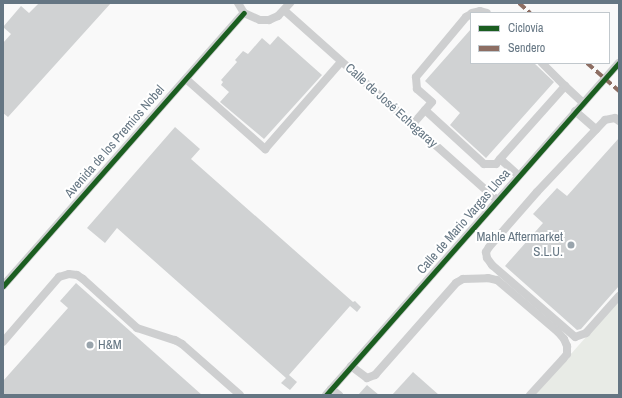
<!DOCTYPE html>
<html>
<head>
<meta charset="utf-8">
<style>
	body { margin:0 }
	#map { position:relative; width:622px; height:398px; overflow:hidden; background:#f9f9f9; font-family:"Archivo Narrow",sans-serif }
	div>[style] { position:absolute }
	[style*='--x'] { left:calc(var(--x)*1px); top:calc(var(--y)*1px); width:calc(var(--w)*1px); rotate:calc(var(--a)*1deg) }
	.green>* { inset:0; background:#e8ebe6 }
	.building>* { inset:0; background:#d0d2d3 }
	.minor>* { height:8px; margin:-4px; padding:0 4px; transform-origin:4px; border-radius:4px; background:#cecfd0 }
	.quiet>* { height:4px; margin-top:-2px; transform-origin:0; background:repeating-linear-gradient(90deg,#8d6e63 0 8px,transparent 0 12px) }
	.cycleway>* { height:5px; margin:-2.5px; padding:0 2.5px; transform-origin:2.5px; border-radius:2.5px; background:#1b5e20 }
	.dots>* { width:11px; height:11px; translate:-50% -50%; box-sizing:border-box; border:2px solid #fff; border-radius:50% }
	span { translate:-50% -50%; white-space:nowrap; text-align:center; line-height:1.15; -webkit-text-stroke:4px #fff; paint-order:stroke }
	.street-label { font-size:13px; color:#657683 }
	.poi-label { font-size:13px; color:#657683 }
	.right { translate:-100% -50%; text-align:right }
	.left { translate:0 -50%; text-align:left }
	.frame { position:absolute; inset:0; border:4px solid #657683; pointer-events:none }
	.legend { position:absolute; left:470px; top:12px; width:140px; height:52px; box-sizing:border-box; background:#fff; border:1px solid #c1c8cd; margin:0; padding:5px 7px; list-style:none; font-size:12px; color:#657683 }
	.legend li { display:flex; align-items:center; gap:8px; height:20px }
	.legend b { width:20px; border:1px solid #c1c8cd }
</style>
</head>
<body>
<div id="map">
	<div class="green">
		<i style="clip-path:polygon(619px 300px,619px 395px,535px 395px,578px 346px)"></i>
	</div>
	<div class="building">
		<i style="clip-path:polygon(39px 3px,111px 3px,8px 117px,3px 113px,3px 43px,11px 34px,3px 27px,21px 6px,29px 13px)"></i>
		<i style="clip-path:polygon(471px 29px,471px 63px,534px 63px,554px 82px,486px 158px,450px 125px,460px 113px,425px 81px)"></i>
		<i style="clip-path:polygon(278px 36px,322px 75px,264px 139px,220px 102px,229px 92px,221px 85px,223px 82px,221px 80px,237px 62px,235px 60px,243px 51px,248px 54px,262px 38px,270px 45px)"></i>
		<i style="clip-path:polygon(175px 127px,200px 149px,191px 159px,353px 302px,355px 301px,361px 307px,357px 312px,350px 306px,289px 375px,297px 382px,290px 390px,281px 383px,289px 375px,286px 378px,117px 228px,105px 243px,87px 228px)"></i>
		<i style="clip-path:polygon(619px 138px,619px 286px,581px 329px,577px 330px,505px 266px,543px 223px,533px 214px,557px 188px,567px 196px)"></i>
		<i style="clip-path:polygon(76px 283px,202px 395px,3px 395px,3px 381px,68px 308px,60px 301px)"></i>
		<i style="clip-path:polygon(413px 372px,439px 395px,392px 395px)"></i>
		<i style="clip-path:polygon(367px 385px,379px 395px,358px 395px)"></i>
	</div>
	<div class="minor">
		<i style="--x:238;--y:3;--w:12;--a:59"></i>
		<i style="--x:244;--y:13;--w:17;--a:24"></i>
		<i style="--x:260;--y:20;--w:9;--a:0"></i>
		<i style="--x:269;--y:20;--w:10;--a:-24"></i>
		<i style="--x:278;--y:16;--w:18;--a:-47"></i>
		<i style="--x:285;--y:11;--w:284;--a:41.7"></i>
		<i style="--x:472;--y:13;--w:8;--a:-14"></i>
		<i style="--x:480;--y:11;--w:7;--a:16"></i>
		<i style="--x:542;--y:63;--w:33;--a:45"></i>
		<i style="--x:186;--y:79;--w:106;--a:41.5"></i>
		<i style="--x:265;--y:149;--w:116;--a:-48.9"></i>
		<i style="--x:425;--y:110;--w:80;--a:42.5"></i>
		<i style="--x:484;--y:164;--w:12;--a:0"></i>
		<i style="--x:496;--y:164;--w:6;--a:-51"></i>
		<i style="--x:575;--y:111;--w:28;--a:41"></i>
		<i style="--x:619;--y:121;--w:5;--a:-143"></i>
		<i style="--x:615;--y:118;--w:10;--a:169"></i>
		<i style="--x:605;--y:120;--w:99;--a:133.4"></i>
		<i style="--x:537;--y:192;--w:73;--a:131.1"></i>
		<i style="--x:489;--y:247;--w:6;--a:121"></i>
		<i style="--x:486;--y:252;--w:6;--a:81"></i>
		<i style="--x:487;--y:258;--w:9;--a:54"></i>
		<i style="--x:492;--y:265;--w:110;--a:40.9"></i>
		<i style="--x:575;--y:337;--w:12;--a:-20"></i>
		<i style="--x:586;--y:333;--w:50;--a:-48.3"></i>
		<i style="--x:412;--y:125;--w:30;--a:-49"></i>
		<i style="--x:432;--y:102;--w:20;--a:-139"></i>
		<i style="--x:417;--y:89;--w:12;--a:-95"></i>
		<i style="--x:416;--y:77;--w:78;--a:-50.2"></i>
		<i style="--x:466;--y:17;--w:6;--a:-31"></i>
		<i style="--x:518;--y:175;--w:24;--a:-138"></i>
		<i style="--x:500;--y:159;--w:98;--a:-48.3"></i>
		<i style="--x:565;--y:86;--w:25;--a:43"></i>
		<i style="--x:3;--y:286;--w:364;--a:-48.6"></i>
		<i style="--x:3;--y:342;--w:86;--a:-49.3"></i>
		<i style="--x:59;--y:277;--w:10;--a:-17"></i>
		<i style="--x:69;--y:274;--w:8;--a:7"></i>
		<i style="--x:77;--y:275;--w:7;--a:34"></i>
		<i style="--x:83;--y:279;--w:73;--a:42.2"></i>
		<i style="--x:137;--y:328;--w:40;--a:18"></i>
		<i style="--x:175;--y:340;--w:8;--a:30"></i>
		<i style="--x:182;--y:344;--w:77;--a:41.3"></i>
		<i style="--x:351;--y:366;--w:20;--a:37"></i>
		<i style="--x:367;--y:378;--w:9;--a:-21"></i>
		<i style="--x:375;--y:375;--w:123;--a:-48.6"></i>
		<i style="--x:456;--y:283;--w:8;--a:-30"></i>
		<i style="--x:463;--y:279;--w:25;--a:-2"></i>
		<i style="--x:488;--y:278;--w:9;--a:13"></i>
		<i style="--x:497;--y:280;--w:80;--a:40.4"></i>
		<i style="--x:558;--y:332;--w:9;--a:49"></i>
		<i style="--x:564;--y:339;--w:8;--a:67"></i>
		<i style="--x:567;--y:346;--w:8;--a:90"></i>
		<i style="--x:567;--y:354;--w:6;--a:129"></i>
		<i style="--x:563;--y:359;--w:49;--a:132.5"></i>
		<i style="--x:331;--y:389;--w:10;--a:37"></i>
		<i style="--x:326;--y:395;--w:443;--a:-48.6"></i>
	</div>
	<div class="quiet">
		<i style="--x:519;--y:3;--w:15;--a:42"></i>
		<i style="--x:587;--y:63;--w:43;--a:41.2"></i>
	</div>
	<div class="cycleway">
		<i style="--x:3;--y:286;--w:364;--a:-48.6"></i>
		<i style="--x:326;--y:395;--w:443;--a:-48.6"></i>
	</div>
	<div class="dots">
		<i style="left:571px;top:245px;background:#99a4ac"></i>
		<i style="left:90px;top:345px;background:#99a4ac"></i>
	</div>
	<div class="street-label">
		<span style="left:391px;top:106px;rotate:42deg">Calle de José Echegaray</span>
		<span style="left:115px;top:142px;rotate:-49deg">Avenida de los Premios Nobel</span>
		<span style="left:464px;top:222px;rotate:-49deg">Calle de Mario Vargas Llosa</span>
	</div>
	<div class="poi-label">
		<span class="right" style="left:563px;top:245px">Mahle Aftermarket<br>S.L.U.</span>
		<span class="left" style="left:98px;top:345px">H&amp;M</span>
	</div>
	<div class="frame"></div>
	<ul class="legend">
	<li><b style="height:5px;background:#1b5e20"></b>Ciclovía</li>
	<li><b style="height:5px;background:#8d6e63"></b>Sendero</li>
	</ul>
</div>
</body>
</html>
